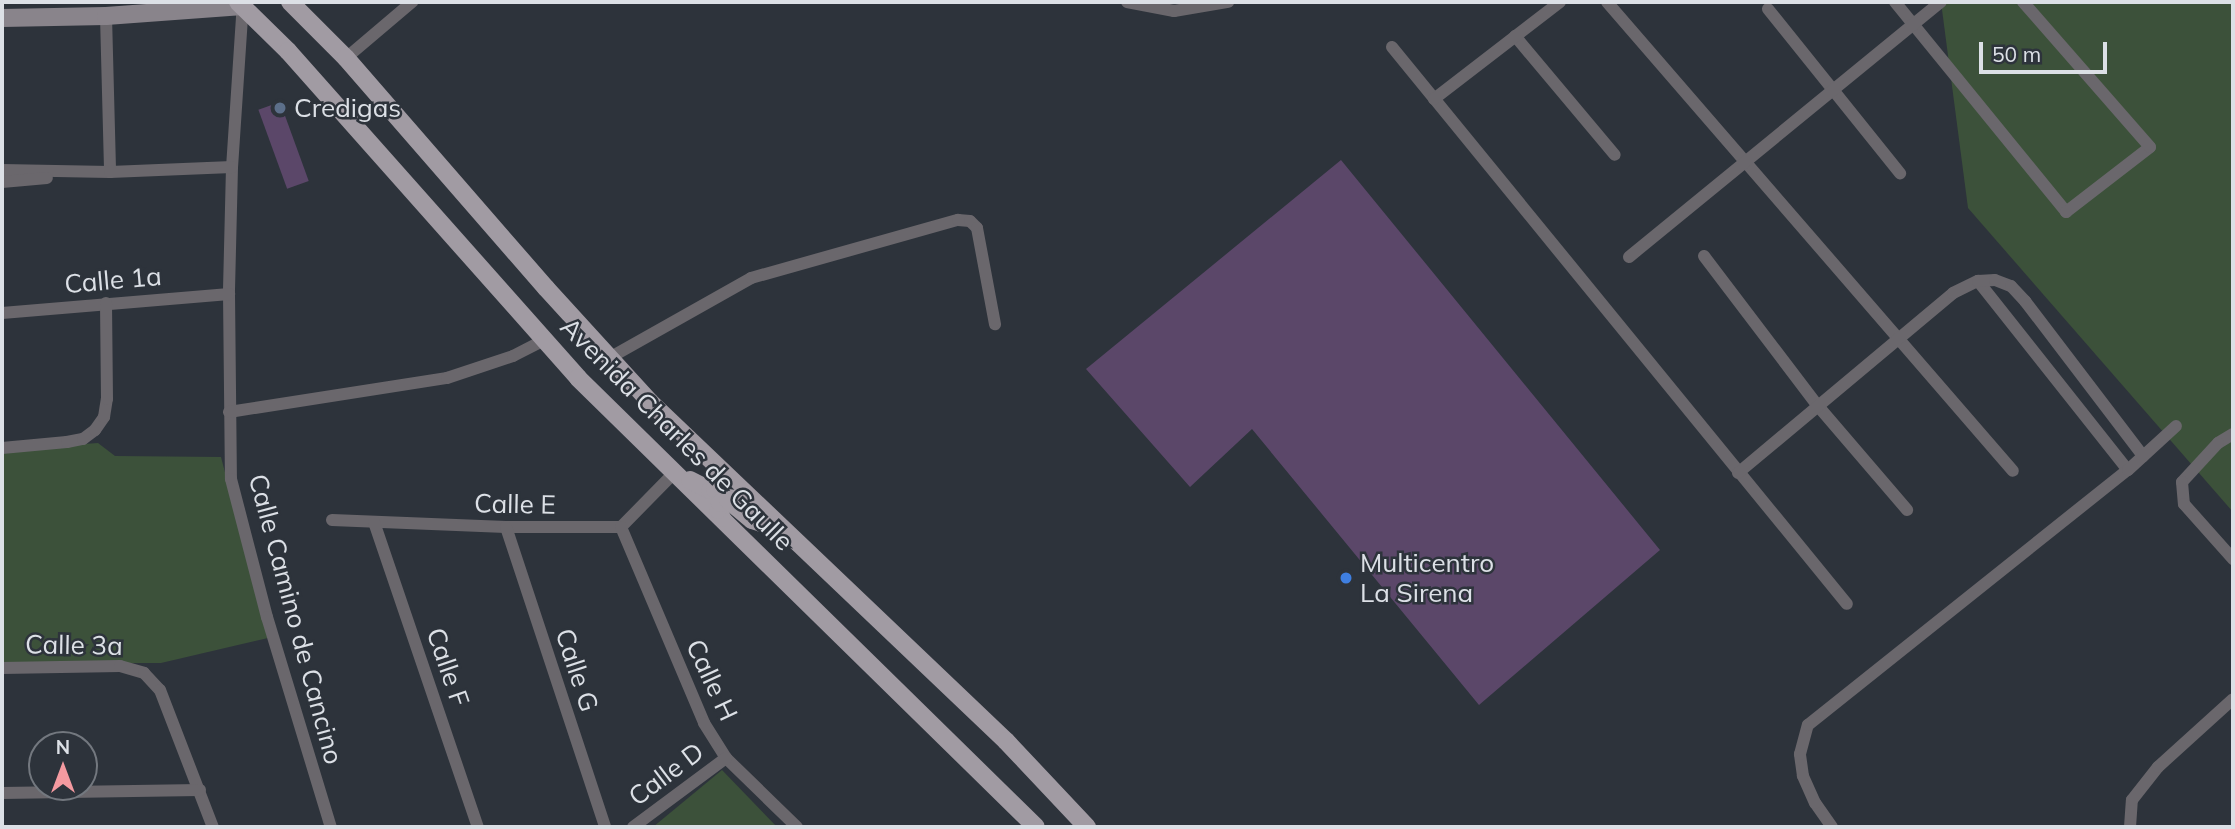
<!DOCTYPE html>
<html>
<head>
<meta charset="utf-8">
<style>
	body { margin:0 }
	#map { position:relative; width:2235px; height:829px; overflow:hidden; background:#2d333b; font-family:Mulish,sans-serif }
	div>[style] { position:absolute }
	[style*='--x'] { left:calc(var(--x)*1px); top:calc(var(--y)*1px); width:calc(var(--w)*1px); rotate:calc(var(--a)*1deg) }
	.green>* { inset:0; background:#3c513a }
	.building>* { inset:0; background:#5b4769; transform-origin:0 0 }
	.minor>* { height:12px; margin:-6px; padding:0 6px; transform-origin:6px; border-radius:6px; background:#6a676c }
	.secondary>* { height:18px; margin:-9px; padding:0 9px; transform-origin:9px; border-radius:9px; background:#89848b }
	.primary>* { height:18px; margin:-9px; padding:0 9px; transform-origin:9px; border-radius:9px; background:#a19ba3 }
	.dots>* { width:19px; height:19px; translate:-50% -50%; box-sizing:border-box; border:4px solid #2d333b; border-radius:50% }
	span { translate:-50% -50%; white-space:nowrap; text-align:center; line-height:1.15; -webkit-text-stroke:5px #2d333b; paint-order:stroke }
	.poi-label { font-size:26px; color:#dce0e6 }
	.left { translate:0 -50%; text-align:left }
	.street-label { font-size:26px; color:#dce0e6 }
	.frame { position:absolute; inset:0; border:4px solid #dce0e6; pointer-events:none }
	.north { position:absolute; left:28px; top:731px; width:70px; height:70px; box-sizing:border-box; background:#2d333b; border:2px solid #73787f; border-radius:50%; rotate:0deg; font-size:19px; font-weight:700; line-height:28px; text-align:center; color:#dce0e6 }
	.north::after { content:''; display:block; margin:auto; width:24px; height:32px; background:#f49aa0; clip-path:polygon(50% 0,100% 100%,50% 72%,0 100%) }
	.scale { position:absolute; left:1979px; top:42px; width:128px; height:32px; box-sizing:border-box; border:4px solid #dce0e6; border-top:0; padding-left:9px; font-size:21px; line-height:24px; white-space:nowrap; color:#dce0e6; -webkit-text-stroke:5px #2d333b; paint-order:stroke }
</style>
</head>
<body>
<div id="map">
	<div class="green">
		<i style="clip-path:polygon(1941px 2px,2233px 2px,2233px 512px,1968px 208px)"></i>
		<i style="clip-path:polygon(98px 443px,115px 456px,221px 457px,268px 638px,161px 663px,2px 663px,2px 450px)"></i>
		<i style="clip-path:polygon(722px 770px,777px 827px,653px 827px)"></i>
	</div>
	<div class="building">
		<i style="left:280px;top:102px;width:84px;height:23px;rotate:70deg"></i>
		<i style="clip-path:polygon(1341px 160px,1660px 550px,1479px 705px,1252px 429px,1190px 487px,1086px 369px)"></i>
	</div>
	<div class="minor">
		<i style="--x:243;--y:2;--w:165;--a:93.8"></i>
		<i style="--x:232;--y:167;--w:127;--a:91.4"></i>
		<i style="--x:229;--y:294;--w:185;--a:89.4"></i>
		<i style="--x:231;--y:479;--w:143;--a:75.4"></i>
		<i style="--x:267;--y:617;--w:220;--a:73.1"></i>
		<i style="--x:1127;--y:2;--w:48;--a:10.8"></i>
		<i style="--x:1174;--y:11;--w:55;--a:-9.5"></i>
		<i style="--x:1607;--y:2;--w:620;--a:49.12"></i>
		<i style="--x:1895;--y:2;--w:271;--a:50.8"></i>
		<i style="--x:2066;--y:212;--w:106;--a:-37.7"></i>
		<i style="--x:2150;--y:147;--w:193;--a:-131.2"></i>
		<i style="--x:1768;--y:9;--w:211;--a:51.2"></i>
		<i style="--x:106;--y:16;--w:156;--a:88.5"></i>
		<i style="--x:1515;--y:36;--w:155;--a:50"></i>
		<i style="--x:1392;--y:47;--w:719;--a:50.76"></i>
		<i style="--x:346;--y:58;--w:87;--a:-40.3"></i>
		<i style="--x:1434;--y:99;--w:159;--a:-37.6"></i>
		<i style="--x:2;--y:170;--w:108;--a:1.1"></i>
		<i style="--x:110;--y:172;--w:122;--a:-2.3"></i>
		<i style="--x:2;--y:182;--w:45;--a:-5.1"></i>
		<i style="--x:1704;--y:256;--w:188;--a:52.8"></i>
		<i style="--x:1818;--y:406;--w:137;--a:49.4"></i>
		<i style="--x:1629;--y:257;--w:403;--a:-39.3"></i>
		<i style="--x:1978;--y:281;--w:241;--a:51.6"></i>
		<i style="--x:2;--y:313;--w:228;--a:-4.8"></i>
		<i style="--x:611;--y:357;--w:161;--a:-29.4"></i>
		<i style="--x:751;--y:278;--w:215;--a:-15.7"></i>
		<i style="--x:958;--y:220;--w:12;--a:5"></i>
		<i style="--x:970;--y:221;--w:10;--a:45"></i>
		<i style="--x:977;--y:228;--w:98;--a:79.4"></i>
		<i style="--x:229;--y:412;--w:221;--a:-8.9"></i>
		<i style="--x:447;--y:378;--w:70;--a:-18.4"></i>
		<i style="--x:513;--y:356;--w:37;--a:-27"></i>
		<i style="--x:2233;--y:434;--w:17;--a:149"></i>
		<i style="--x:2218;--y:443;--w:53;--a:132.7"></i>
		<i style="--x:2182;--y:482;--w:22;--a:85"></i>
		<i style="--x:2184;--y:504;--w:74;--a:48.3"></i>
		<i style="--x:2;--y:448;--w:65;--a:-5.3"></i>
		<i style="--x:67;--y:442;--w:16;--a:-11"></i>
		<i style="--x:83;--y:439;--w:15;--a:-37"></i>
		<i style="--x:95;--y:430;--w:16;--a:-55"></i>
		<i style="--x:104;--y:417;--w:18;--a:-81"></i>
		<i style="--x:107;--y:399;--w:96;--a:-90.6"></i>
		<i style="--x:1738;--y:473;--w:280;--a:-39.9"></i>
		<i style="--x:1953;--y:293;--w:28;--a:-26"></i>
		<i style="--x:1978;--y:281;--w:17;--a:-3"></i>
		<i style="--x:1995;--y:280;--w:17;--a:21"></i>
		<i style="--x:2011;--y:286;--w:21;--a:47"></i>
		<i style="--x:2025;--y:301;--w:195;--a:52.7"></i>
		<i style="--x:332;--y:520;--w:174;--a:2.3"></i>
		<i style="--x:506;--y:527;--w:115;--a:0"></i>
		<i style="--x:621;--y:527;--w:76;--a:-45.5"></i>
		<i style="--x:374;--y:522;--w:322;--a:71.2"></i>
		<i style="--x:506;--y:527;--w:316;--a:71.7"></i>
		<i style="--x:621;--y:527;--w:213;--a:67"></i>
		<i style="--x:704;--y:723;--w:41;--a:57.8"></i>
		<i style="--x:726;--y:758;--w:99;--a:44.2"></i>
		<i style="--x:2;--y:668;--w:118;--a:-1"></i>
		<i style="--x:120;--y:666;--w:25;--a:16"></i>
		<i style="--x:144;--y:673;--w:23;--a:47"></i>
		<i style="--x:160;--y:690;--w:147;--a:68.9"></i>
		<i style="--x:2;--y:793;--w:198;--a:-0.9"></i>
		<i style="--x:633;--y:827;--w:116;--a:-36.6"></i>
		<i style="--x:1832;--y:827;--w:29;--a:-125"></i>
		<i style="--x:1815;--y:803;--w:30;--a:-114"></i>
		<i style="--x:1803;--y:776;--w:22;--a:-98"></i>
		<i style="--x:1800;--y:754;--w:30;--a:-75"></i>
		<i style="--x:1808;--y:725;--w:409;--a:-38.6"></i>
		<i style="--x:2128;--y:470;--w:65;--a:-42.5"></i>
		<i style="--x:2130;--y:827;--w:27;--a:-86"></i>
		<i style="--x:2132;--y:800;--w:42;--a:-51.8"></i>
		<i style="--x:2158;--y:767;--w:101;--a:-42.2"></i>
	</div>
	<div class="secondary">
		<i style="--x:2;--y:18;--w:104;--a:-1.1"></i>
		<i style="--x:106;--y:16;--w:137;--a:-4.2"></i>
	</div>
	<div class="primary">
		<i style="--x:238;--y:2;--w:70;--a:44.4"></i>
		<i style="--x:288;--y:51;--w:437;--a:48.4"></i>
		<i style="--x:578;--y:378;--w:641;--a:44.43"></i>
		<i style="--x:290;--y:2;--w:79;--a:45"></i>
		<i style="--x:346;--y:58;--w:305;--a:49"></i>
		<i style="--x:546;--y:288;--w:154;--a:47.6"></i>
		<i style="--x:650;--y:402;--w:492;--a:43.6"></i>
		<i style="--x:1006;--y:741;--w:118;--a:46.7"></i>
		<i style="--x:690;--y:480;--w:22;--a:27"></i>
		<i style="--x:710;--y:490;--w:5;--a:-11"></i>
		<i style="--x:715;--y:489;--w:6;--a:-39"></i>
		<i style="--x:720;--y:485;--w:18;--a:-103"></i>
		<i style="--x:722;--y:518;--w:9;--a:-117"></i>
		<i style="--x:718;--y:510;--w:7;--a:-74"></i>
		<i style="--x:720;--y:503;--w:9;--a:-21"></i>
		<i style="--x:728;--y:500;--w:31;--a:40"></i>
		<i style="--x:752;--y:520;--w:9;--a:18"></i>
		<i style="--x:761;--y:523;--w:11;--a:-15"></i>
	</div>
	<div class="dots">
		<i style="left:280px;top:108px;background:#5c6f8a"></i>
		<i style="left:1346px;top:578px;background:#3f7fe0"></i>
	</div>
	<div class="poi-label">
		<span class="left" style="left:294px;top:108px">Credigas</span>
		<span class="left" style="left:1360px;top:578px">Multicentro<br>La Sirena</span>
	</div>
	<div class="street-label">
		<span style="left:113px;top:280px;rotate:-5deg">Calle 1a</span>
		<span style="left:677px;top:434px;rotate:45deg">Avenida Charles de Gaulle</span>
		<span style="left:515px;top:504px;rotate:1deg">Calle E</span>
		<span style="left:296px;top:619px;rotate:75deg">Calle Camino de Cancino</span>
		<span style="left:74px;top:645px;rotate:1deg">Calle 3a</span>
		<span style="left:448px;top:667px;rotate:71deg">Calle F</span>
		<span style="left:577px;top:670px;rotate:72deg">Calle G</span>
		<span style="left:712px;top:680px;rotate:65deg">Calle H</span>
		<span style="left:666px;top:774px;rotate:-37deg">Calle D</span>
	</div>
	<div class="frame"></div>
	<div class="north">N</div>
	<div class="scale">50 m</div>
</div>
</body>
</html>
